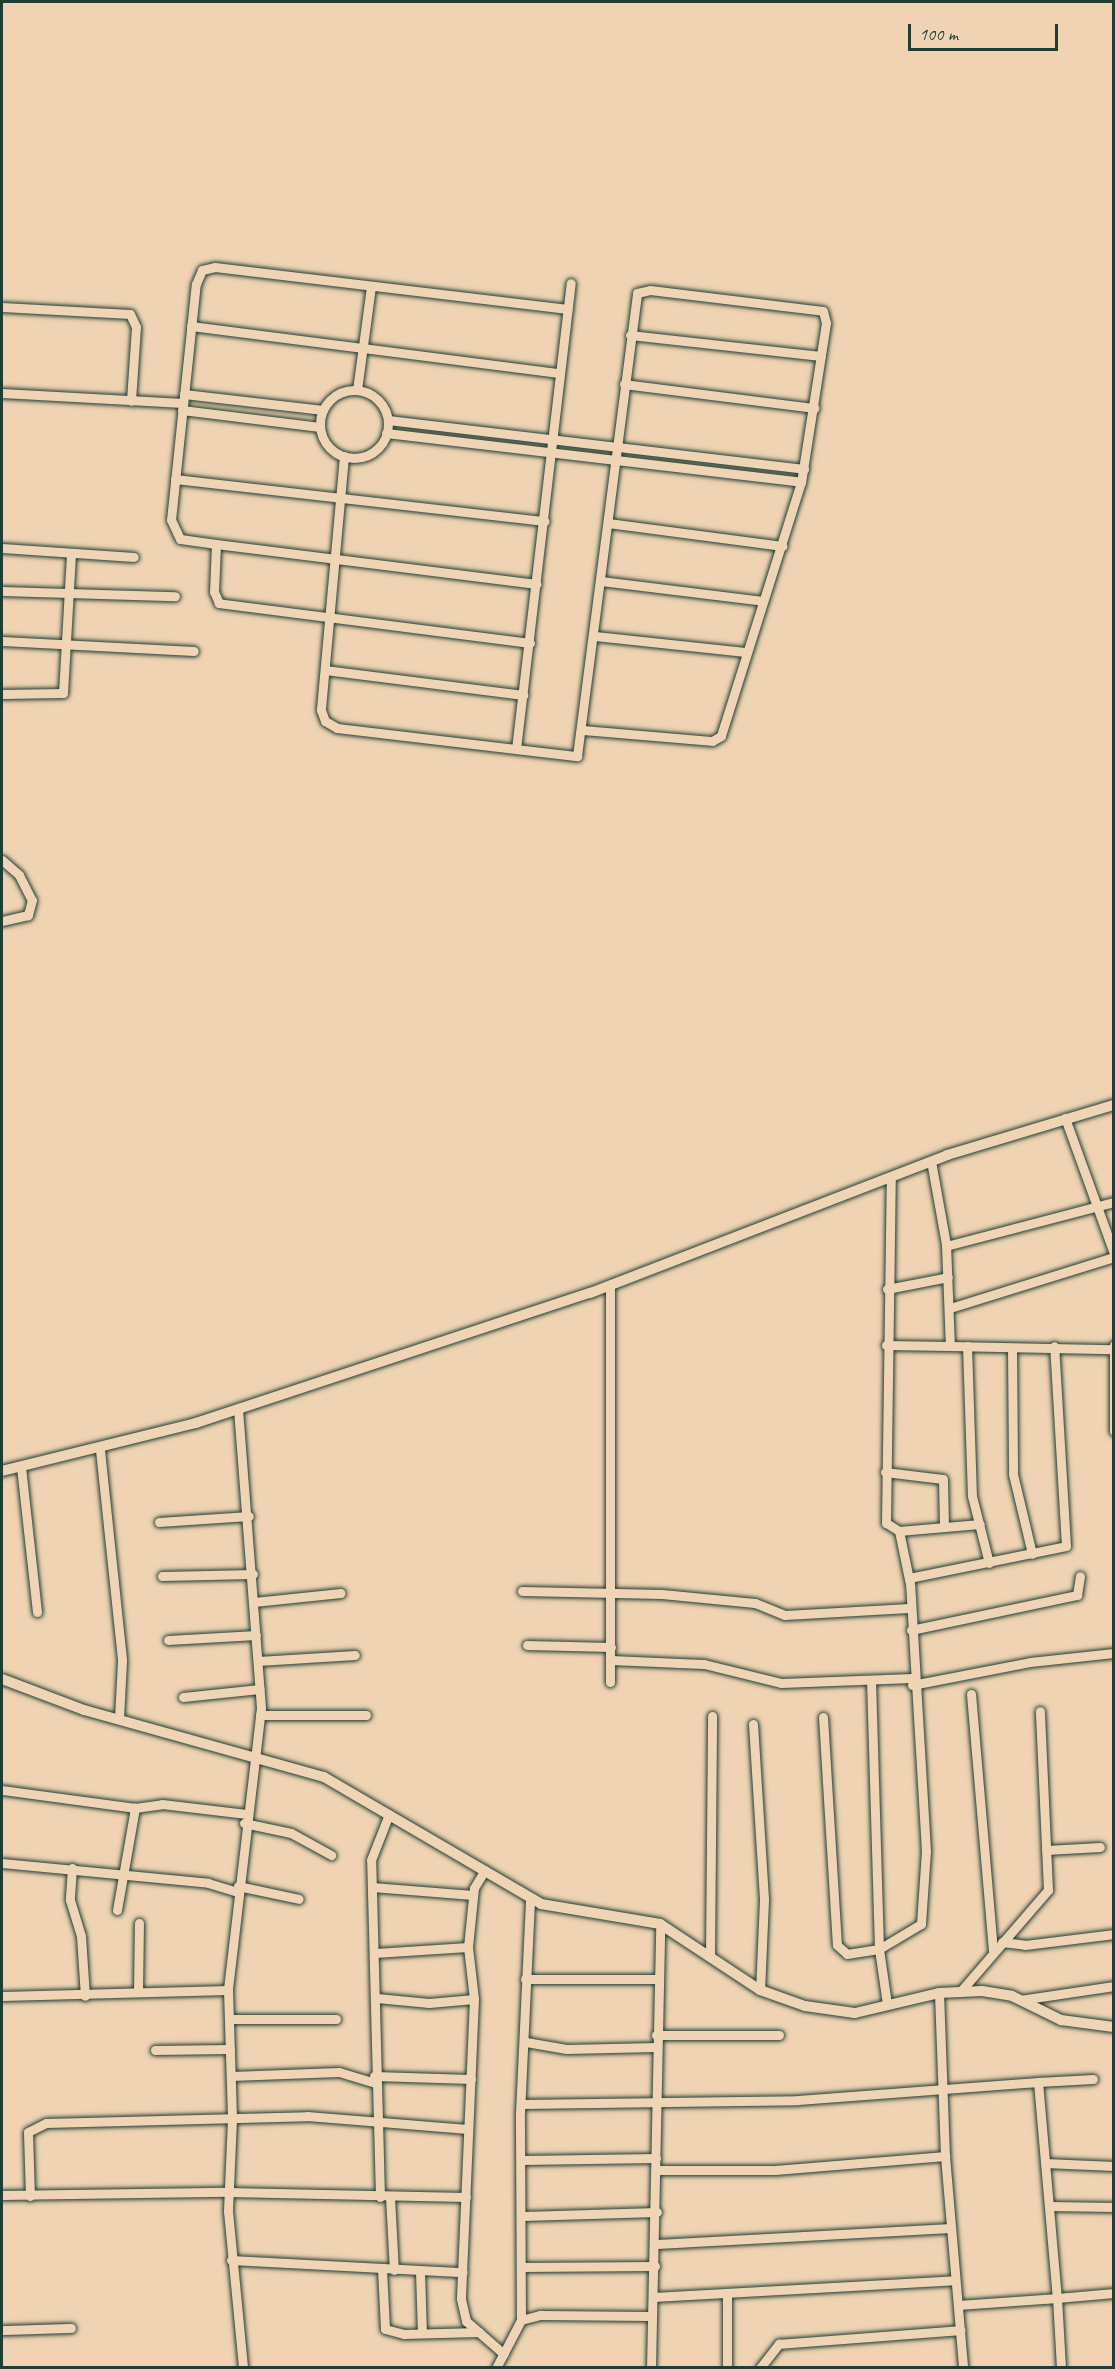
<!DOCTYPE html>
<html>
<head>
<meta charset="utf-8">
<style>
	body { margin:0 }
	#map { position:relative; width:1115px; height:2369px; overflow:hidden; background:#efd3b2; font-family:Caveat,sans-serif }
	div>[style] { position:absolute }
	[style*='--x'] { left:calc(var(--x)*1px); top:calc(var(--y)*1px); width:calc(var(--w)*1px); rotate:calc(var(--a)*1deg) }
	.roads { filter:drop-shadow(0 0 2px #1f3d34) drop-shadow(0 0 2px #1f3d34) }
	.minor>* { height:9px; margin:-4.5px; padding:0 4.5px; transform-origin:4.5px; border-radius:4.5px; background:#efd4b6 }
	.minor>.ring { margin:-4.5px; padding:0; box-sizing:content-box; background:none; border:9px solid #efd4b6; border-radius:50% }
	.tertiary>* { height:10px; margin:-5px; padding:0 5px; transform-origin:5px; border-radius:5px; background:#efd4b6 }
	span { translate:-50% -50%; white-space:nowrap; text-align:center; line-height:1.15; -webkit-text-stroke:6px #efd4b6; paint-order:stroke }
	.frame { position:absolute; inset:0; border:3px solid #1f3d34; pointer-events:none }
	.scale { position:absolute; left:908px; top:24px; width:150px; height:27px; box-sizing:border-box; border:3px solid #1f3d34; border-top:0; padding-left:8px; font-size:18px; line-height:21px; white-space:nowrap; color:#1f3d34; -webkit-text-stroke:4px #efd4b6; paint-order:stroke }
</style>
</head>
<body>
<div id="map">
	<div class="roads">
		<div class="minor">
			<i style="--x:2;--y:307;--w:128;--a:3.1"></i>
			<i style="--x:130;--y:314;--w:14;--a:65"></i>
			<i style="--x:136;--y:327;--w:74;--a:93.9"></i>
			<i style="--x:191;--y:326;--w:369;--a:7.3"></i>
			<i style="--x:630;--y:335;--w:192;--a:6.3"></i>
			<i style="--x:624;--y:384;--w:192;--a:7.2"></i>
			<i style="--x:357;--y:390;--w:104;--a:-82.3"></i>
			<i class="ring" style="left:320px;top:390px;width:59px;height:59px"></i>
			<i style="--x:2;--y:393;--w:181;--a:3.2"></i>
			<i style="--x:184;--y:394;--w:140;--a:6.6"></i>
			<i style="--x:182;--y:410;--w:139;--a:7"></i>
			<i style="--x:388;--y:420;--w:419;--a:6.7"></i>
			<i style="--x:386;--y:433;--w:418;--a:6.7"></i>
			<i style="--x:344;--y:456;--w:255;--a:95.2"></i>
			<i style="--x:321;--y:710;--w:12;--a:70"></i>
			<i style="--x:325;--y:721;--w:14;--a:30"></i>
			<i style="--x:337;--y:728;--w:242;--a:6.7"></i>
			<i style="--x:577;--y:756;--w:467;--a:-82.6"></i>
			<i style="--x:637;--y:293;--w:13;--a:-13"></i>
			<i style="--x:650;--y:290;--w:174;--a:6.9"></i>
			<i style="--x:823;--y:311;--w:12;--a:76"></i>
			<i style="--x:826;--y:323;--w:161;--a:98.9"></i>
			<i style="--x:801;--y:482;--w:266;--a:107.5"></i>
			<i style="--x:721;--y:736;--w:10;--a:151"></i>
			<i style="--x:712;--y:741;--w:128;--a:-175.1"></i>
			<i style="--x:175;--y:479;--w:372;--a:6.5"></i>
			<i style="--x:608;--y:523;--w:176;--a:7.5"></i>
			<i style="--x:216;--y:544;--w:323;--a:7.1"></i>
			<i style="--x:2;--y:548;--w:132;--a:3.9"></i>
			<i style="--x:601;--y:581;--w:163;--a:7"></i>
			<i style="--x:2;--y:591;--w:173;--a:1.7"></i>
			<i style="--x:595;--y:636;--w:151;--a:6.1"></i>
			<i style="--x:2;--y:641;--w:192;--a:3"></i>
			<i style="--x:530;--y:643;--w:314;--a:-172.7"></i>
			<i style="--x:219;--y:603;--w:12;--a:-114"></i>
			<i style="--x:214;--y:592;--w:48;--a:-87.6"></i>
			<i style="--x:216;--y:544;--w:36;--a:-172"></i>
			<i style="--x:180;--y:539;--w:21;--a:-115"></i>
			<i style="--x:171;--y:520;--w:237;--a:-84"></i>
			<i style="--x:196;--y:284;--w:15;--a:-67"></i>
			<i style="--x:202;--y:270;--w:13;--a:-13"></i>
			<i style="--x:215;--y:267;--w:355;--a:6.8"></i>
			<i style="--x:325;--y:670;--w:200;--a:7.2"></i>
			<i style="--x:2;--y:694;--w:61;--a:-0.9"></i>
			<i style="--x:63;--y:693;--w:140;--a:-86.7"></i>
			<i style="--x:516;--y:749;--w:469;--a:-83.3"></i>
			<i style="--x:2;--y:860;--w:23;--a:41"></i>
			<i style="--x:19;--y:875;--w:28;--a:63"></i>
			<i style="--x:32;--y:900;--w:16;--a:105"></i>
			<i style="--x:28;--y:915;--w:27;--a:167"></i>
			<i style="--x:1065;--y:1118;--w:144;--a:70.1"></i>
			<i style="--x:931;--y:1161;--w:84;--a:79.8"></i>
			<i style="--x:946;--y:1244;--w:102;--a:87.8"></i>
			<i style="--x:950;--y:1346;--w:163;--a:1.1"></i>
			<i style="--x:946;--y:1246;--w:174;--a:-14.7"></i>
			<i style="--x:887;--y:1289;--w:62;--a:-11.1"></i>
			<i style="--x:950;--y:1308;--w:172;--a:-17.3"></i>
			<i style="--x:886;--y:1345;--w:64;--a:0.9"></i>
			<i style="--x:1114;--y:1345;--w:86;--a:90"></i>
			<i style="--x:967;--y:1346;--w:150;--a:88.1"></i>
			<i style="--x:972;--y:1496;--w:69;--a:75.8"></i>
			<i style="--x:1012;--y:1348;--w:126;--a:89.5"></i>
			<i style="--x:1013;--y:1474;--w:82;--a:76.6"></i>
			<i style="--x:238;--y:1409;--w:300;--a:85.6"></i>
			<i style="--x:261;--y:1708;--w:284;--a:96.7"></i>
			<i style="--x:228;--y:1990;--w:129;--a:88.2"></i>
			<i style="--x:232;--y:2119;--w:92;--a:92.5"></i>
			<i style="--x:228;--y:2211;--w:158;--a:84.5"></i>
			<i style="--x:100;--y:1450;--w:212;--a:84"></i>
			<i style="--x:122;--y:1661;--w:57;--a:93"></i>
			<i style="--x:21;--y:1467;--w:146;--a:83.7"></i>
			<i style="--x:885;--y:1472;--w:58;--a:6.9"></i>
			<i style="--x:943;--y:1479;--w:48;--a:88.8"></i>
			<i style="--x:159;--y:1522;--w:90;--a:-3.8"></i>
			<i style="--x:899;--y:1531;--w:81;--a:-4.9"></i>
			<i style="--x:162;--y:1576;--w:91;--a:-1.3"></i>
			<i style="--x:909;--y:1578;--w:160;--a:-11.5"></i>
			<i style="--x:1066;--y:1546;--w:200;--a:-93.4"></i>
			<i style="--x:522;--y:1591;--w:140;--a:1.2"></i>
			<i style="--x:662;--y:1594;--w:93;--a:5.5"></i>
			<i style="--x:755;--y:1603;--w:32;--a:22"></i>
			<i style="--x:785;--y:1615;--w:124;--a:-3.2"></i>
			<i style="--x:254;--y:1602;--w:87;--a:-5.9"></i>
			<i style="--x:911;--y:1630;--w:170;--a:-11.9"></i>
			<i style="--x:1077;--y:1595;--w:19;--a:-81"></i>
			<i style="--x:168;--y:1640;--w:88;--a:-3.3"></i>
			<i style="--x:527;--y:1645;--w:84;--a:1.4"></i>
			<i style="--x:611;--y:1660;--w:93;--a:2.5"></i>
			<i style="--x:704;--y:1664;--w:79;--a:13.9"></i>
			<i style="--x:781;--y:1683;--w:131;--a:-2.2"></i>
			<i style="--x:258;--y:1661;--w:97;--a:-3.5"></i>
			<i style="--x:610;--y:1682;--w:396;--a:-90"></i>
			<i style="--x:912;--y:1685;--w:120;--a:-11"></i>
			<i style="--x:1030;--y:1662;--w:84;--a:-6.1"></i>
			<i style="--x:971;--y:1694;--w:257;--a:85.1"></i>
			<i style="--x:183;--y:1697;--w:77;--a:-5.9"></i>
			<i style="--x:260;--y:1715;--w:106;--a:0"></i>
			<i style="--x:823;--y:1717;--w:228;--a:86.5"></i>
			<i style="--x:837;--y:1945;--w:13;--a:42"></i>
			<i style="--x:847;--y:1954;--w:32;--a:-9"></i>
			<i style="--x:879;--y:1949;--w:267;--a:-91.7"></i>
			<i style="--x:753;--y:1724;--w:176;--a:86.4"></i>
			<i style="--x:764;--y:1900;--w:90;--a:92.5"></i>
			<i style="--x:2;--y:1790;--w:134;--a:7.7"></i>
			<i style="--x:244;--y:1823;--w:48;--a:12"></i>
			<i style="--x:291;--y:1833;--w:46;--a:28.8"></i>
			<i style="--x:1046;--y:1850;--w:54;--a:-3.2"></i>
			<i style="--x:2;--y:1863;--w:207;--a:5.5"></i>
			<i style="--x:208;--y:1883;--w:31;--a:17"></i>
			<i style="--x:72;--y:1868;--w:32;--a:94"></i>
			<i style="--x:70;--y:1900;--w:38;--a:73"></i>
			<i style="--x:81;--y:1936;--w:60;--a:86.2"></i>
			<i style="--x:238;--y:1886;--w:62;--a:12"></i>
			<i style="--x:372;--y:1887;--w:101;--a:4.5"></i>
			<i style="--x:117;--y:1910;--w:104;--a:-80"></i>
			<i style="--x:135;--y:1808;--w:27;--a:-8"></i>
			<i style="--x:162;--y:1804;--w:85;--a:6.8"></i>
			<i style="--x:1002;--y:1942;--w:23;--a:7"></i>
			<i style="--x:1025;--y:1945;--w:90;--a:-7"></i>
			<i style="--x:468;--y:1947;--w:59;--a:-84.2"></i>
			<i style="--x:474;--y:1888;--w:21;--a:-59"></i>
			<i style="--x:375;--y:1953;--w:93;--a:-3.7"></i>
			<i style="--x:468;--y:1947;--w:52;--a:83.4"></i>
			<i style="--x:474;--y:1999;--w:300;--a:92.5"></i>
			<i style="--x:461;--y:2299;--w:23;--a:77"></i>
			<i style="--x:466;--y:2321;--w:50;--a:41"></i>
			<i style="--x:710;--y:1957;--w:241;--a:-89.5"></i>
			<i style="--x:525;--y:1979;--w:134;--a:0"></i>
			<i style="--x:138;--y:1992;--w:69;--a:-89.2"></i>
			<i style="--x:960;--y:1992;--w:135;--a:-49.2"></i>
			<i style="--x:1048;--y:1890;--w:179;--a:-92.6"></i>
			<i style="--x:939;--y:1993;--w:163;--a:87.9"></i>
			<i style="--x:945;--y:2156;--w:213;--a:85.1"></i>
			<i style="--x:2;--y:1996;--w:226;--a:-1.5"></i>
			<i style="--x:377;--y:1998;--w:52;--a:5.5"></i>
			<i style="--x:429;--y:2003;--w:45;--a:-5.1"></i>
			<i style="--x:1020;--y:2000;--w:95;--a:-8.5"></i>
			<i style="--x:887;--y:2004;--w:56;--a:-98.3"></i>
			<i style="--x:879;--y:1949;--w:49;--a:-30.8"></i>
			<i style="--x:921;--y:1924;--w:73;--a:-86.1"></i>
			<i style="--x:926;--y:1851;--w:267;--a:-93.4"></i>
			<i style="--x:910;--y:1584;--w:54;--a:-101.7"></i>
			<i style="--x:899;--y:1531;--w:15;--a:-148"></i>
			<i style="--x:886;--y:1523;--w:346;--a:-89.2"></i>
			<i style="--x:229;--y:2019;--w:107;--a:0"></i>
			<i style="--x:656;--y:2035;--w:123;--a:0"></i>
			<i style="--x:526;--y:2042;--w:41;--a:9.9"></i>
			<i style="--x:566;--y:2049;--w:90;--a:-1.3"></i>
			<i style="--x:155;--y:2050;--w:75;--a:-0.8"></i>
			<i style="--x:231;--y:2076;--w:108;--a:-2.1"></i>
			<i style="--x:339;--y:2072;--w:37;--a:17"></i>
			<i style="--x:374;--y:2076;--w:97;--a:1.8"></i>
			<i style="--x:1038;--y:2082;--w:55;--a:-3.1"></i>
			<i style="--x:521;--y:2104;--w:277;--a:-0.8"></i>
			<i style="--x:798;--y:2100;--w:241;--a:-4.3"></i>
			<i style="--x:1038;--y:2082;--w:217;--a:85"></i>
			<i style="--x:1057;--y:2298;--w:57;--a:-5"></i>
			<i style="--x:523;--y:2160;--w:133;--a:-0.9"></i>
			<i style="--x:1045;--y:2163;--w:69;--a:2.5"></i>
			<i style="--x:656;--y:2170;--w:119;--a:0"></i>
			<i style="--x:775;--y:2170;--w:171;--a:-4.7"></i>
			<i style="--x:2;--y:2195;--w:226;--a:-0.8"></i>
			<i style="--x:228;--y:2192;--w:238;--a:1.2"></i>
			<i style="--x:30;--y:2196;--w:64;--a:-91.8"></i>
			<i style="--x:28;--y:2132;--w:20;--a:-27"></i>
			<i style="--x:46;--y:2123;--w:261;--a:-1.5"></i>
			<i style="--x:307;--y:2116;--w:161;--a:4.6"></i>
			<i style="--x:380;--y:2197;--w:337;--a:-91.5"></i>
			<i style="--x:371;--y:1860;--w:49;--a:-68.6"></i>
			<i style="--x:390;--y:2197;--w:73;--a:86.9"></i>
			<i style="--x:1049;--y:2206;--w:65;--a:0.9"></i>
			<i style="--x:523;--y:2216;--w:134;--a:-1.7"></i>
			<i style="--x:657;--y:2244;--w:294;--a:-3.1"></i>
			<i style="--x:231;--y:2260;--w:232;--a:3"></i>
			<i style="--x:521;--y:2267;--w:134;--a:-0.4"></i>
			<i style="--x:382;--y:2269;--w:60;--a:87.1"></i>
			<i style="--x:385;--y:2329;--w:20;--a:15"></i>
			<i style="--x:404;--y:2334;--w:75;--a:-1.5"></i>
			<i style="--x:420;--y:2271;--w:62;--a:88.2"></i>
			<i style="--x:653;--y:2297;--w:302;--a:-3.2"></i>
			<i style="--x:958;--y:2305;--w:99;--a:-4"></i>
			<i style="--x:1057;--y:2298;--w:70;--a:86.7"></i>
			<i style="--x:521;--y:2320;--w:20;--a:-15"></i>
			<i style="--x:540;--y:2315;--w:111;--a:0.5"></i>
			<i style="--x:2;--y:2330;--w:69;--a:-1.7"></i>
			<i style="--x:496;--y:2368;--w:54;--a:-62.5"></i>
			<i style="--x:521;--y:2320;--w:207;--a:-90.3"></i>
			<i style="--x:520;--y:2113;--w:216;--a:-87.3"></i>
			<i style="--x:651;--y:2368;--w:444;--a:-88.8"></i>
			<i style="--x:727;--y:2368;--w:75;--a:-90"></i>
			<i style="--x:760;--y:2368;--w:31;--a:-52"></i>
			<i style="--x:779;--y:2344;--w:182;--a:-4.4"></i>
		</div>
		<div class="tertiary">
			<i style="--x:2;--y:1471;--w:200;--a:-13.9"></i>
			<i style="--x:196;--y:1423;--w:415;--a:-18.3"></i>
			<i style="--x:590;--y:1293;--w:383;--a:-21.1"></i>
			<i style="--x:947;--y:1155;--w:174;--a:-16.7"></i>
			<i style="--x:2;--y:1679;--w:88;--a:20.7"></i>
			<i style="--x:84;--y:1710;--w:249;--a:15.6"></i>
			<i style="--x:324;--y:1777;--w:251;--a:30.3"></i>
			<i style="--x:541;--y:1904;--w:121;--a:9.5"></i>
			<i style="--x:660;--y:1924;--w:120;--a:33.4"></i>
			<i style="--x:760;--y:1990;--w:48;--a:19.6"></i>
			<i style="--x:805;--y:2006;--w:50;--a:8"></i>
			<i style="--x:855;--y:2013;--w:86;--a:-13.4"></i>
			<i style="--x:939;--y:1993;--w:43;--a:-2.7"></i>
			<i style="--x:982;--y:1991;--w:30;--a:9"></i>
			<i style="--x:1012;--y:1996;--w:55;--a:26.1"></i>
			<i style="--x:1061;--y:2020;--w:53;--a:7.5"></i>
		</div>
	</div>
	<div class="frame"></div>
	<div class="scale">100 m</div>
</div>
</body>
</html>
